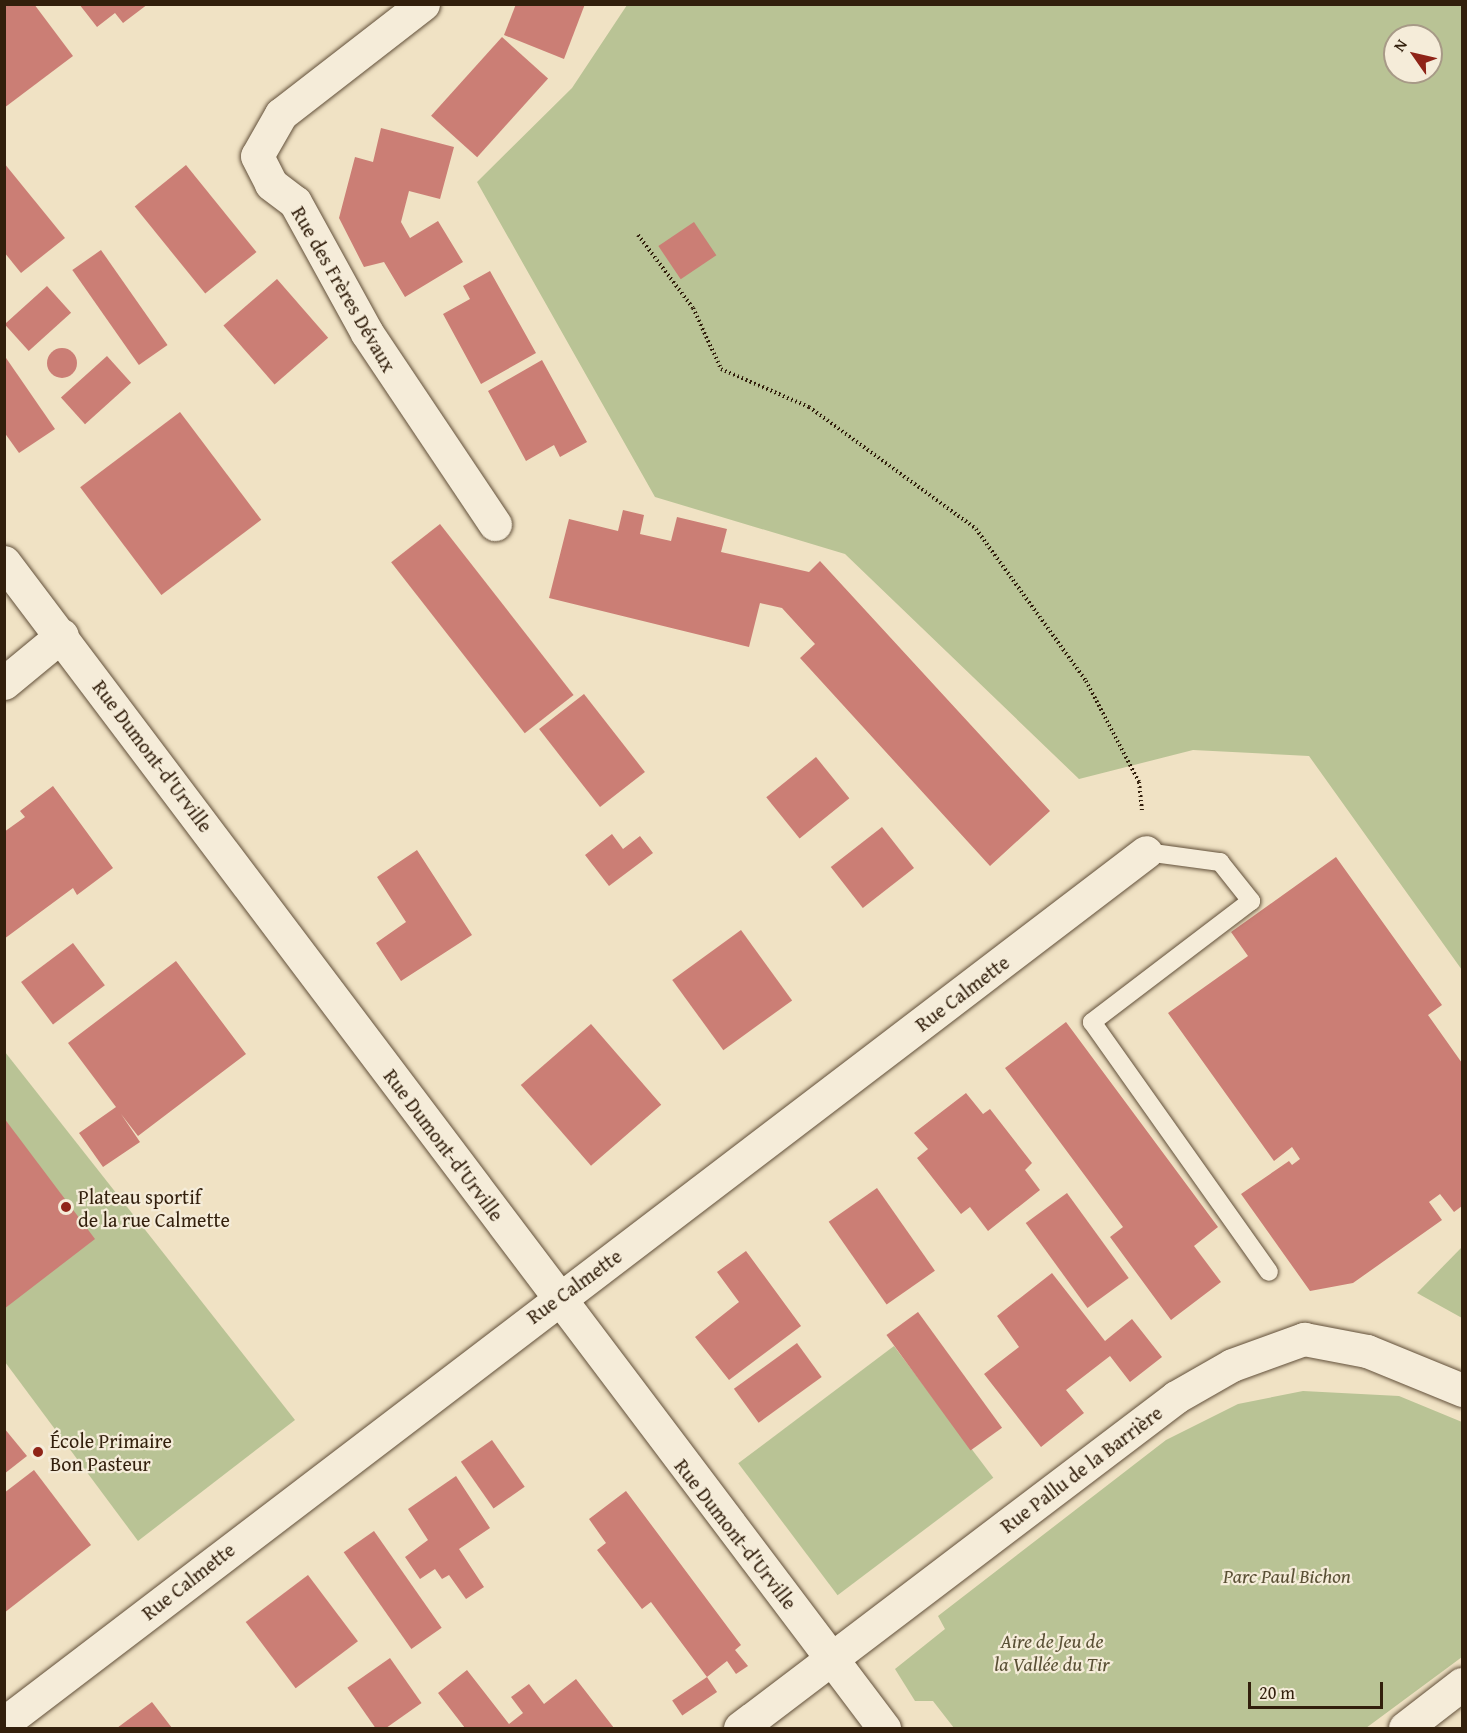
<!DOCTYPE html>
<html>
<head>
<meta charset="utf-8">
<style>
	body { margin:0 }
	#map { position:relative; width:1467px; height:1733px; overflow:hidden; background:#f0e2c4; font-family:"Gentium Book Plus",serif }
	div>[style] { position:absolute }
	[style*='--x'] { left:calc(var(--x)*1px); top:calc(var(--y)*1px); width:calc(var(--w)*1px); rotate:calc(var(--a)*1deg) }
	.green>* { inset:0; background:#b9c395; transform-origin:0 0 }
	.building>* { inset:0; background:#cb7e75; transform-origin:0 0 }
	.round { border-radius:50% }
	.path>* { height:4px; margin-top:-2px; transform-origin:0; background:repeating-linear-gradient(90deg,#321f0c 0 1.5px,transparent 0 4.5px) }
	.roads { filter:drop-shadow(0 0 2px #62503a) drop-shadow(0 0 2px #62503a) }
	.service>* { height:18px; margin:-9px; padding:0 9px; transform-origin:9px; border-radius:9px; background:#f5ecd9 }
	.minor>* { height:33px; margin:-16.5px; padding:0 16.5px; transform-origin:16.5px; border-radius:16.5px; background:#f5ecd9 }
	.tertiary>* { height:33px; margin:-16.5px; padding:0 16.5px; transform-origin:16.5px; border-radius:16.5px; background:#f5ecd9 }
	.dots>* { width:16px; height:16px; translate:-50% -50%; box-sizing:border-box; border:3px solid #f5ecd9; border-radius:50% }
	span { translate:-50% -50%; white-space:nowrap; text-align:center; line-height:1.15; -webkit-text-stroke:4.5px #f5ecd9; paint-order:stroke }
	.street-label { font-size:20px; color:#321f0c }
	.poi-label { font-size:20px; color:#321f0c }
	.left { translate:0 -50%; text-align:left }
	.park-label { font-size:20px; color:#5a5035; font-style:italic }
	.frame { position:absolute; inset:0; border:6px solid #321f0c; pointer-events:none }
	.north { position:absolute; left:1383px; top:24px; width:60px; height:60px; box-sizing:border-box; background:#f5ecd9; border:2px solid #a79a87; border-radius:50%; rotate:304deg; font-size:16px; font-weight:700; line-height:24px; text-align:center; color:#321f0c }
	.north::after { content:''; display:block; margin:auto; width:21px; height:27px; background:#8f2418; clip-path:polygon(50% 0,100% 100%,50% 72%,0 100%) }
	.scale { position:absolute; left:1248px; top:1682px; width:135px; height:27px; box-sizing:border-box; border:3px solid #321f0c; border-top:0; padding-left:8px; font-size:18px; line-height:21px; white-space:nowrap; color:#321f0c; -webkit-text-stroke:4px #f5ecd9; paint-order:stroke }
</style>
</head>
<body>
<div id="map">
	<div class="green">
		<i style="clip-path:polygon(evenodd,627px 5px,1462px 5px,1462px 970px,1309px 756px,1193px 750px,1079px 779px,845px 554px,655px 497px,477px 182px,572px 88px,627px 5px,1395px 36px,1431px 36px,1431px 72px,1395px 72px,1395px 36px)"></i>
		<i style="clip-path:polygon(5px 1052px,295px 1420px,138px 1541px,5px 1362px)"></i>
		<i style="clip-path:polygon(1462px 1247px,1462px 1318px,1417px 1293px)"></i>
		<i style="left:894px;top:1346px;width:165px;height:195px;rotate:53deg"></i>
		<i style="clip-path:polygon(1303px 1391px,1399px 1396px,1462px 1422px,1462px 1657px,1366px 1728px,954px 1728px,933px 1701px,915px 1701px,895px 1669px,945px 1629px,938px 1616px,1166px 1440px,1238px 1404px)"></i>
	</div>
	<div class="building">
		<i style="clip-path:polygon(4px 4px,34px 4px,73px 56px,4px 108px)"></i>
		<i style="clip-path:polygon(79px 4px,148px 4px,123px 23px,115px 13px,97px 27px)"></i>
		<i style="clip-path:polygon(516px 4px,585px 4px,564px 59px,504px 35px)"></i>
		<i style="left:502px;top:37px;width:62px;height:106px;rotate:42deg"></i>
		<i style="clip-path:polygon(381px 128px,454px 147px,440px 199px,409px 191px,401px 222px,410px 238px,438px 221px,463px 262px,405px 297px,384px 262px,364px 267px,339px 218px,355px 157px,373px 162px)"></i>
		<i style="clip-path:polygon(4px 163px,65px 238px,21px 273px,4px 252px)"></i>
		<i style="left:186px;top:165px;width:112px;height:66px;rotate:51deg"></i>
		<i style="left:694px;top:222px;width:40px;height:43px;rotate:56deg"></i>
		<i style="left:101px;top:250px;width:116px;height:35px;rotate:55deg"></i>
		<i style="clip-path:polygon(490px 271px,536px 353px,481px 384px,443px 314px,470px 299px,463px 286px)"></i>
		<i style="left:277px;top:279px;width:78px;height:71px;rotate:49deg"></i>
		<i style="left:47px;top:286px;width:36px;height:57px;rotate:48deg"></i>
		<i class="round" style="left:47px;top:348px;width:30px;height:30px"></i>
		<i style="clip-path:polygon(4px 355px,55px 429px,19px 453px,4px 432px)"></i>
		<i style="left:107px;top:356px;width:36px;height:62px;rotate:48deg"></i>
		<i style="clip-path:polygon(542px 360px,587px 442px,560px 457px,554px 445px,526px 461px,488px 391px)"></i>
		<i style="left:180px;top:412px;width:135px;height:125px;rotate:53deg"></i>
		<i style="clip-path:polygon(623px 510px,644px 515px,640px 534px,671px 541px,677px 517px,727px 529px,721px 552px,809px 572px,820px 561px,1050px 811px,990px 866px,800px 658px,815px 644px,782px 608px,760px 603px,749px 647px,549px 598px,569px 519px,618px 531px)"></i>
		<i style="left:440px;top:524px;width:217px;height:62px;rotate:52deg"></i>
		<i style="left:584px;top:694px;width:99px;height:57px;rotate:52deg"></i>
		<i style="left:816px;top:757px;width:53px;height:64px;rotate:51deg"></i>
		<i style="clip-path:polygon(53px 786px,113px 868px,77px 895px,73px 888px,4px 939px,4px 832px,25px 817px,20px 811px)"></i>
		<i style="left:882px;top:827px;width:52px;height:65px;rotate:52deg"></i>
		<i style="clip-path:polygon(612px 834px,623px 849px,640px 836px,653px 853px,609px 886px,585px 855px)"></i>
		<i style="clip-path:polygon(417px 850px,472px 935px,401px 981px,376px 943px,406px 922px,377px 877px)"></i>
		<i style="clip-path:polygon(1336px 857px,1442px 1005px,1428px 1015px,1462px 1063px,1462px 1206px,1454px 1212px,1440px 1194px,1429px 1202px,1442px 1220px,1353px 1283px,1310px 1291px,1241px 1194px,1289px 1161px,1292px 1165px,1300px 1159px,1292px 1147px,1274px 1161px,1168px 1013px,1248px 956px,1231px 932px)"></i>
		<i style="left:741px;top:930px;width:87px;height:85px;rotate:54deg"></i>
		<i style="left:73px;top:943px;width:53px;height:65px;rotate:53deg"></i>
		<i style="clip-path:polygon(176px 961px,246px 1054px,138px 1136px,121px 1114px,140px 1142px,103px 1167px,79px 1133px,116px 1107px,68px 1043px)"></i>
		<i style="clip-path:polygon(1066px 1022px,1218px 1227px,1194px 1246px,1221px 1282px,1171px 1320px,1110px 1237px,1123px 1227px,1005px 1068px)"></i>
		<i style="left:591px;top:1024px;width:107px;height:93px;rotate:49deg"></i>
		<i style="clip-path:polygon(966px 1093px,983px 1114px,990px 1109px,1032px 1163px,1025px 1170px,1040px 1190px,988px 1231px,970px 1207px,961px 1214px,917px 1158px,928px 1149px,914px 1133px)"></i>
		<i style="clip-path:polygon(4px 1118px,95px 1239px,4px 1309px)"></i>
		<i style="left:877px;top:1188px;width:101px;height:59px;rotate:55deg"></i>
		<i style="left:1067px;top:1193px;width:105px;height:51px;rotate:54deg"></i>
		<i style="clip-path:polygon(746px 1251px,801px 1326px,729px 1380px,695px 1337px,739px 1302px,717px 1272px)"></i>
		<i style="clip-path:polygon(1052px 1273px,1105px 1341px,1132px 1319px,1162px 1357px,1130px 1382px,1110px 1356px,1066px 1390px,1084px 1413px,1041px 1447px,984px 1374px,1019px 1347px,997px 1316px)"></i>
		<i style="left:918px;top:1312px;width:143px;height:39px;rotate:54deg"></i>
		<i style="left:797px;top:1343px;width:42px;height:78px;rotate:54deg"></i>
		<i style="clip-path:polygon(4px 1428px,27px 1456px,4px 1474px)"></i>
		<i style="left:492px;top:1440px;width:57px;height:38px;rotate:55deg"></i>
		<i style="clip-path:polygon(34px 1470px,91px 1545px,4px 1613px,4px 1493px)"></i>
		<i style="clip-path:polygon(456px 1476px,490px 1528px,459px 1549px,484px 1587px,466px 1599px,449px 1575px,442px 1579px,435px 1569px,420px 1579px,405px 1557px,428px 1540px,408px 1509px)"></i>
		<i style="clip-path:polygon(626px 1491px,741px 1645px,735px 1650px,748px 1666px,736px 1674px,727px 1661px,707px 1677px,651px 1602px,642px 1609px,597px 1550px,606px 1543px,589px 1519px)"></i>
		<i style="left:374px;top:1531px;width:118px;height:37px;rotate:55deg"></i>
		<i style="left:308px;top:1575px;width:83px;height:78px;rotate:53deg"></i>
		<i style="left:390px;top:1658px;width:55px;height:52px;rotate:55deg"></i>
		<i style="clip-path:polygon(467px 1670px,509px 1724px,523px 1713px,511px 1697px,529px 1684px,544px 1704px,576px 1679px,614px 1728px,465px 1728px,438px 1693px)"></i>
		<i style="left:707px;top:1677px;width:18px;height:42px;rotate:56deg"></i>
		<i style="clip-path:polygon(152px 1702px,172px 1728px,117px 1728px)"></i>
	</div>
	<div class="path">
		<i style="--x:638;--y:235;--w:91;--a:53"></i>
		<i style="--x:693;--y:308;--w:67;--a:65.3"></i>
		<i style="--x:721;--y:369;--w:96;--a:23.4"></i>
		<i style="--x:809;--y:407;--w:207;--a:36.1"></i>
		<i style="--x:976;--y:529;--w:188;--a:54.1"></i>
		<i style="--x:1086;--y:681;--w:114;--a:62.3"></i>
		<i style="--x:1139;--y:782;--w:31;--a:84"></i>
	</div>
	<div class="roads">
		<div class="service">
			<i style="--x:1146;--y:852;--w:75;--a:7.7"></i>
			<i style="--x:1220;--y:862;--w:50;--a:51.5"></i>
			<i style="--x:1251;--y:901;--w:200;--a:142.7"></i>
			<i style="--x:1092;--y:1022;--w:306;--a:54.7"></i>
		</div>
		<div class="minor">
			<i style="--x:423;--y:4;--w:180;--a:142.2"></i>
			<i style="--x:281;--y:114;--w:48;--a:119.7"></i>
			<i style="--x:257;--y:156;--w:31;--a:63"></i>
			<i style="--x:271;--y:184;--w:30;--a:37"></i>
			<i style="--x:295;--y:202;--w:149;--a:61.2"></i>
			<i style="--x:367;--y:333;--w:230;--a:56.2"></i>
			<i style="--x:4;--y:562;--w:1461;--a:52.96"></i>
			<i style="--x:4;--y:683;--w:75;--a:-39.6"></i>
			<i style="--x:4;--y:1723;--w:1436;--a:-37.33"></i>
		</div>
		<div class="tertiary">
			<i style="--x:740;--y:1728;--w:547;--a:-37.2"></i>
			<i style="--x:1176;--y:1397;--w:64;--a:-29.7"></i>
			<i style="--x:1232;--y:1365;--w:77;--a:-19.9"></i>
			<i style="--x:1304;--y:1339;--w:64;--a:10.8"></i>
			<i style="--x:1367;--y:1351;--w:103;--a:22.3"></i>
			<i style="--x:1405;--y:1728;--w:72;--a:-37.7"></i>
		</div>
	</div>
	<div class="dots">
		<i style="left:66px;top:1207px;background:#8f2418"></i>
		<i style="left:38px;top:1452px;background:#8f2418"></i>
	</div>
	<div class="street-label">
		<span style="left:344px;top:289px;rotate:60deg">Rue des Frères Dévaux</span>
		<span style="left:153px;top:756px;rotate:53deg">Rue Dumont-d'Urville</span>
		<span style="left:962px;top:993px;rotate:-37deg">Rue Calmette</span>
		<span style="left:444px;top:1145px;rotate:53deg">Rue Dumont-d'Urville</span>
		<span style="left:574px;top:1286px;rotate:-36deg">Rue Calmette</span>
		<span style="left:1081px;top:1469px;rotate:-37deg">Rue Pallu de la Barrière</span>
		<span style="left:736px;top:1534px;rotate:52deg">Rue Dumont-d'Urville</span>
		<span style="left:188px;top:1581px;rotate:-38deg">Rue Calmette</span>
	</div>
	<div class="poi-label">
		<span class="left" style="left:78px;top:1208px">Plateau sportif<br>de la rue Calmette</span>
		<span class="left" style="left:50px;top:1452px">École Primaire<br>Bon Pasteur</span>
	</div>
	<div class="park-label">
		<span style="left:1287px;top:1575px">Parc Paul Bichon</span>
		<span style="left:1052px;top:1652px">Aire de Jeu de<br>la Vallée du Tir</span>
	</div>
	<div class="frame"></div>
	<div class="north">N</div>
	<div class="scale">20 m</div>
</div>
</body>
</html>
